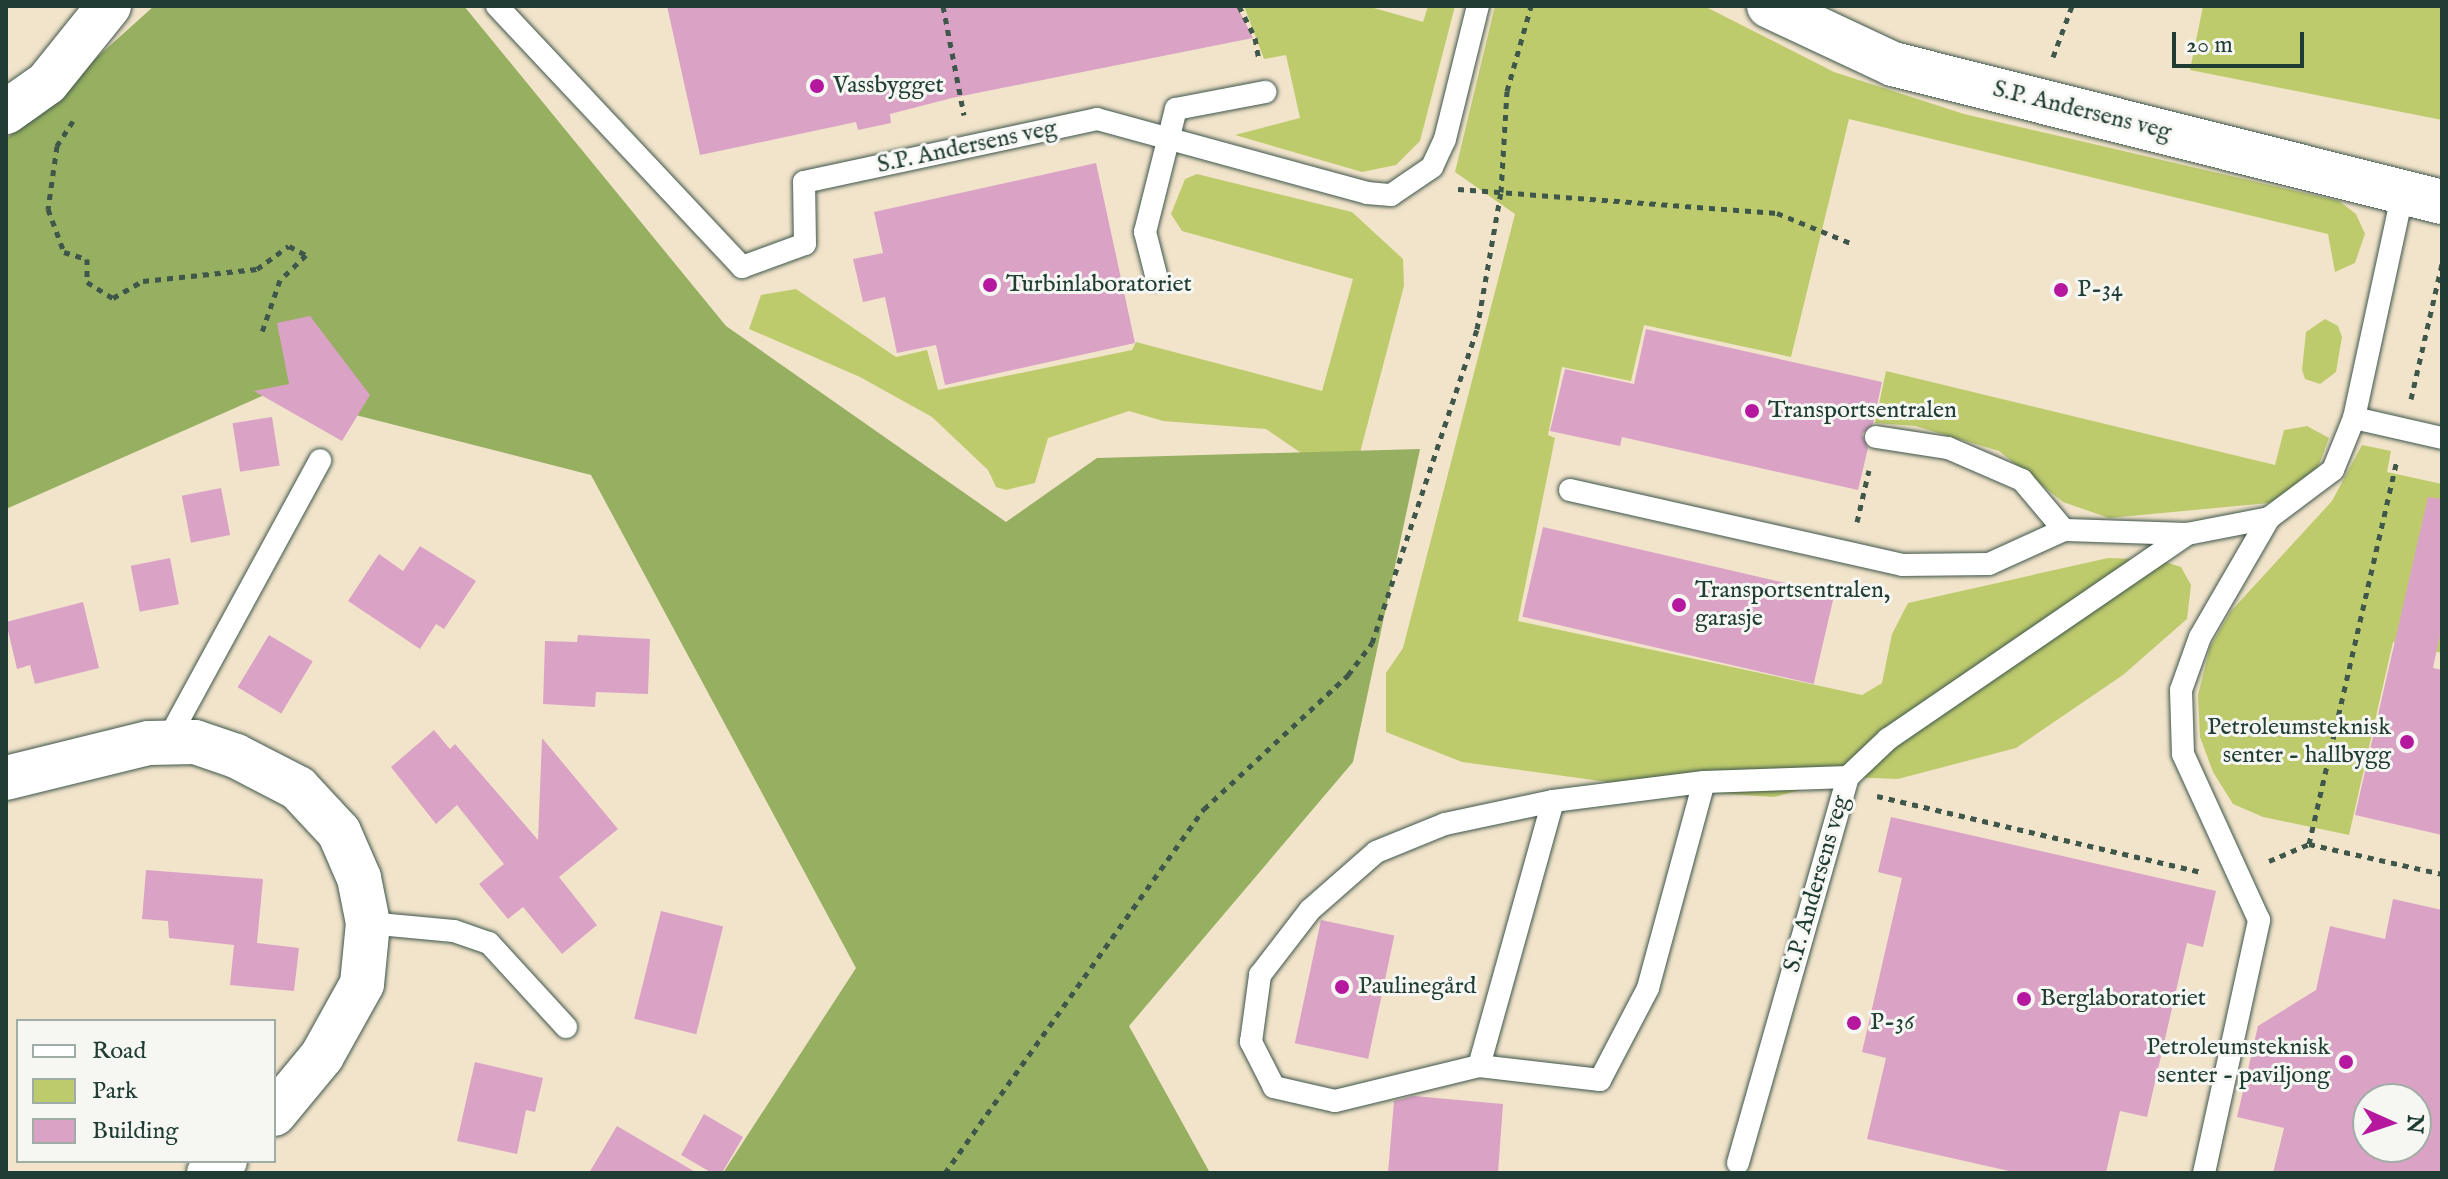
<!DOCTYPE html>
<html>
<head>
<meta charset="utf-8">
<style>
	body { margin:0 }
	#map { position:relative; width:2448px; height:1179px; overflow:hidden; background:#f2e4cb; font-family:"IM FELL English",serif }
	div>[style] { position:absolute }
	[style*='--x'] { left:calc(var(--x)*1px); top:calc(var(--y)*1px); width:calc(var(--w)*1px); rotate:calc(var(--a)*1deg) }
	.green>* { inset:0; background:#becb6d }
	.forest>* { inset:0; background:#96af60 }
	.building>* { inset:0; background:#daa3c6; transform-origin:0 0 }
	.path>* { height:5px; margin-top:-2.5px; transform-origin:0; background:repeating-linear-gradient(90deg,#3f564b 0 6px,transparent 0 12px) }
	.roads { filter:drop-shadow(0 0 2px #3f564b) drop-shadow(0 0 2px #3f564b) }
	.lane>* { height:22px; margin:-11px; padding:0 11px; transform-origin:11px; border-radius:11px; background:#fff }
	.street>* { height:44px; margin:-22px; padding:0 22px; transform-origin:22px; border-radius:22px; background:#fff }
	.secondary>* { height:44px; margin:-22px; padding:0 22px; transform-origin:22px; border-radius:22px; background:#fff }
	.dots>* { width:22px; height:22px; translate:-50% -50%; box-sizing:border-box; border:4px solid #f6f6f2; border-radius:50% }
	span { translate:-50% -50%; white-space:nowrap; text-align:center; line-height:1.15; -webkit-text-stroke:6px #f6f6f2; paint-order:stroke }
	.poi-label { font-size:24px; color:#1f3d34 }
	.left { translate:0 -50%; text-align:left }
	.right { translate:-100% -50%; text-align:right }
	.street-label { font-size:24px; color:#1f3d34 }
	.frame { position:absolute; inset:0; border:8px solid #1f3d34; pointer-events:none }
	.legend { position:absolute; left:16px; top:1019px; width:260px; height:144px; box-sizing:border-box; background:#f6f6f2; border:2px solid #a0aca6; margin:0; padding:10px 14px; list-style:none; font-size:24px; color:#1f3d34 }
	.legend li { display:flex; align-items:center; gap:16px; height:40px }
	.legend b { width:40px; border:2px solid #a0aca6 }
	.north { position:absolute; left:2352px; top:1083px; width:80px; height:80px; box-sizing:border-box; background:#f6f6f2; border:2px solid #a0aca6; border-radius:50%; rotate:93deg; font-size:22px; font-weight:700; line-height:32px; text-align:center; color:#1f3d34 }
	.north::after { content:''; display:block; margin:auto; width:28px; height:36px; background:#b5179e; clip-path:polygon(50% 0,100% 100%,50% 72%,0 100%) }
	.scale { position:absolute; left:2172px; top:32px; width:132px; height:36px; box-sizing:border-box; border:4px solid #1f3d34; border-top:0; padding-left:10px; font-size:24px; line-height:28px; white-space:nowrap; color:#1f3d34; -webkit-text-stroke:6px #f6f6f2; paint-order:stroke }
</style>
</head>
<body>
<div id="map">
	<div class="green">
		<i style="clip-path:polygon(1244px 6px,1367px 6px,1423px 22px,1428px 6px,1455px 6px,1420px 141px,1396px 165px,1362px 172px,1235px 135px,1300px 118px,1286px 55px,1264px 59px)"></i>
		<i style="clip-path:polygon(1495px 6px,1704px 6px,1834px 72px,1964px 114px,2339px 201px,2356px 214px,2365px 234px,2355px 263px,2335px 272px,2328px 234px,1849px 119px,1791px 357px,1644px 325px,1631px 381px,1562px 367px,1548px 435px,1555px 438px,1518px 621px,1862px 695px,1882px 683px,1892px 634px,1908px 603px,2108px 558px,2159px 560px,2181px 567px,2191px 585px,2187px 619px,2123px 675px,2016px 748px,1898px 779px,1848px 777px,1774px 797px,1666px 790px,1462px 762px,1386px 732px,1386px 673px,1403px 648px,1515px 214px,1455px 172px)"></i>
		<i style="clip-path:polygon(2203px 6px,2442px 6px,2442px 120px,2190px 70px)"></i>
		<i style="clip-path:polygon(1197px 174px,1352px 212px,1403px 259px,1404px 286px,1357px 464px,1307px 457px,1266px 429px,1163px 421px,1129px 411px,1048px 438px,1035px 483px,1006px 490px,996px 487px,988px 470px,932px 417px,860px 377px,749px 329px,761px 295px,796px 289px,896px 357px,927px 350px,938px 390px,1132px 350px,1136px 342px,1322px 391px,1353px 279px,1182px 231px,1171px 214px,1185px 179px)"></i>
		<i style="clip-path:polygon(2325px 319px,2338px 326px,2342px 337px,2336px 372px,2320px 384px,2305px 379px,2302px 370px,2306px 332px)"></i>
		<i style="clip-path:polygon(1886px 371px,2275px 465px,2284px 430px,2307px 426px,2329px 438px,2318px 467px,2300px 487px,2269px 503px,2109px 518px,2063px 502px,1999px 451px,1915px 426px,1875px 423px)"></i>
		<i style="clip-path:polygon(2362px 445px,2391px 451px,2387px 472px,2442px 484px,2442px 653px,2393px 642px,2349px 835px,2263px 817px,2233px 804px,2213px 772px,2200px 737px,2198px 695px,2210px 647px,2231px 611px,2332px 501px)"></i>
	</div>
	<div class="forest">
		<i style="clip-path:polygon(154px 6px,464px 6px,726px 326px,1006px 522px,1097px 458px,1420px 449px,1353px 762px,1129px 1026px,1210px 1173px,723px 1173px,856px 968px,591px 475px,269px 393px,6px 509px,6px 139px)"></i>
	</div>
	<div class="building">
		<i style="clip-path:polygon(667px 6px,1237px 6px,1253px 38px,952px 98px,890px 114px,891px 123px,858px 130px,856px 122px,700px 155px)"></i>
		<i style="clip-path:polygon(1096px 163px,1135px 343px,945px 385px,936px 345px,897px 353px,885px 297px,863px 302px,853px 259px,883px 253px,874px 212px)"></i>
		<i style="clip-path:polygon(310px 316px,370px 395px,342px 441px,254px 391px,289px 384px,277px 323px)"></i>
		<i style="clip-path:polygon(1646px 329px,1882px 382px,1873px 424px,1862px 434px,1868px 448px,1858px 490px,1622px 437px,1620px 446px,1550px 431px,1565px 369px,1634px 384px)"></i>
		<i style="left:272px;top:417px;width:49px;height:40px;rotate:81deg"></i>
		<i style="left:221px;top:488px;width:48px;height:40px;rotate:79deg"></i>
		<i style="clip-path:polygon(2428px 497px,2442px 499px,2442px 625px,2433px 668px,2442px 670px,2442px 835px,2355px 815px)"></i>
		<i style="left:1543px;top:527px;width:299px;height:92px;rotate:13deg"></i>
		<i style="clip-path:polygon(420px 546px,476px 581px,444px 629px,436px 624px,420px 649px,348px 601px,379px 554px,403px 571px)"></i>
		<i style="left:170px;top:558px;width:47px;height:40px;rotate:79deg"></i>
		<i style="clip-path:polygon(83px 602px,99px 668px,35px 684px,30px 665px,17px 669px,6px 622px)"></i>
		<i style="left:269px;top:635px;width:51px;height:61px;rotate:31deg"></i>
		<i style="clip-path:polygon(578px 635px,650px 639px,648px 694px,596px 692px,595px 707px,543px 704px,545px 641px,577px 642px)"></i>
		<i style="clip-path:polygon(434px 730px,450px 749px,455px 744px,538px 840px,542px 738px,618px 829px,559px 877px,597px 925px,562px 954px,523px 907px,508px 919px,479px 884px,504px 864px,457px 805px,436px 824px,391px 767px)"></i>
		<i style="clip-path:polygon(1891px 817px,2216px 891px,2203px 947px,2187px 943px,2147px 1117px,2120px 1111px,2106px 1173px,2018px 1173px,1867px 1139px,1886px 1058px,1862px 1052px,1902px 878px,1878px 872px)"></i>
		<i style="clip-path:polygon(146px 870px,263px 879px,257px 943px,299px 948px,294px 991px,230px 985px,234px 945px,169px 938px,168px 921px,142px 919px)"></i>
		<i style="clip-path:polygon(evenodd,2393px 899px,2442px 910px,2442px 1173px,2273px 1173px,2284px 1128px,2237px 1117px,2258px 1026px,2316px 990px,2330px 926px,2385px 939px,2393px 899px,2368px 1099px,2416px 1099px,2416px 1147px,2368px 1147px,2368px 1099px)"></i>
		<i style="left:661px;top:911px;width:64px;height:111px;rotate:14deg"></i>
		<i style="left:1321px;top:920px;width:75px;height:126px;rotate:12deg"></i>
		<i style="clip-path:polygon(475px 1062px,543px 1078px,535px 1112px,526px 1110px,517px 1154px,457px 1141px)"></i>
		<i style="clip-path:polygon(1414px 1096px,1503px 1104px,1498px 1173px,1388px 1173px,1394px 1101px)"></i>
		<i style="clip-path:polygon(704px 1114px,743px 1137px,722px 1173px,712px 1173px,681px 1155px)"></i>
		<i style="clip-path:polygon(617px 1126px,697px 1173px,589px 1173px)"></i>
	</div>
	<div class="path">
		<i style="--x:943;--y:6;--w:111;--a:79.1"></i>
		<i style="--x:1239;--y:6;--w:36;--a:63"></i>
		<i style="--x:1255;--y:38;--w:23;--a:80"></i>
		<i style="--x:2053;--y:57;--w:54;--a:-69.6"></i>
		<i style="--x:73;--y:121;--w:30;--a:123"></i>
		<i style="--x:57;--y:146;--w:64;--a:98.1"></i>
		<i style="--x:48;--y:209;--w:46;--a:69.6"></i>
		<i style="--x:64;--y:252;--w:24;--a:17"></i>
		<i style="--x:87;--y:259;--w:23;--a:90"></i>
		<i style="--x:87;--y:282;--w:31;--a:32"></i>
		<i style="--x:113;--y:298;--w:34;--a:-30"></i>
		<i style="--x:143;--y:281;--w:115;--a:-6"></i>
		<i style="--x:257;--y:269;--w:39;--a:-36"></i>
		<i style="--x:289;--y:246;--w:19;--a:28"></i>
		<i style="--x:306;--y:255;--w:36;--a:136"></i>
		<i style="--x:280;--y:280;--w:55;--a:109.1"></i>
		<i style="--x:1458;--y:189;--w:320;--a:4.3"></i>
		<i style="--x:1777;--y:213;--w:82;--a:22.2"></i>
		<i style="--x:2411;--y:399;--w:139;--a:-77.1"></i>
		<i style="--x:1857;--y:522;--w:53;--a:-77"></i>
		<i style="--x:1877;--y:796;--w:334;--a:13.2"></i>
		<i style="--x:2309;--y:844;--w:394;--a:-77.1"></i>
		<i style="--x:2269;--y:861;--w:43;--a:-23"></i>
		<i style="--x:2309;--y:844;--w:136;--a:12.7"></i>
		<i style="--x:945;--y:1173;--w:447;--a:-54.6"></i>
		<i style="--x:1204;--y:809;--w:197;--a:-42.9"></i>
		<i style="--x:1348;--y:675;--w:40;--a:-53"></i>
		<i style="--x:1372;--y:643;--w:331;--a:-71.5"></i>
		<i style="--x:1477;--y:329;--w:139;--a:-80.1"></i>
		<i style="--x:1501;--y:192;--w:101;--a:-86.6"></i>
		<i style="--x:1507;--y:91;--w:88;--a:-74.2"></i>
	</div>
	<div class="roads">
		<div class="lane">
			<i style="--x:497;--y:6;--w:358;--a:46.8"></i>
			<i style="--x:742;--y:267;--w:67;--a:-20.1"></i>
			<i style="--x:805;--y:244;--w:62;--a:-90.9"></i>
			<i style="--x:804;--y:182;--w:300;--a:-12.1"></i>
			<i style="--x:1097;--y:119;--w:280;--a:15.3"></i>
			<i style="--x:1367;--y:193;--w:24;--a:5"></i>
			<i style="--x:1391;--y:195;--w:50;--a:-34.3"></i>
			<i style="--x:1432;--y:167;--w:31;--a:-65"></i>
			<i style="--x:1445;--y:139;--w:137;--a:-76.1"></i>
			<i style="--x:1157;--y:279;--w:49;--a:-104.3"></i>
			<i style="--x:1145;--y:232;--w:127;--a:-75.9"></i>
			<i style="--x:1176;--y:109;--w:91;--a:-10.8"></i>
			<i style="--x:2354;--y:418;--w:90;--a:12.8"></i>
			<i style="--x:1876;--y:437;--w:73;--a:8.7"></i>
			<i style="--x:1948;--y:448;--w:81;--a:23.4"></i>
			<i style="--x:2022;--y:480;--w:65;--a:50"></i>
			<i style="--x:1570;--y:490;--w:340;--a:12.7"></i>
			<i style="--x:1902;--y:565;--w:87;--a:-0.7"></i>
			<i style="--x:1989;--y:564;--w:82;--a:-24.4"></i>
			<i style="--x:2064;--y:530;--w:123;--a:1.9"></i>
			<i style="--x:2187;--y:534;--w:84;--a:-11"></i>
			<i style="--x:2269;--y:518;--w:80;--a:-36.9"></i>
			<i style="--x:2333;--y:470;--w:56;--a:-68"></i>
			<i style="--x:2354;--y:418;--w:231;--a:-77.8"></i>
			<i style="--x:166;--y:743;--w:322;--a:-61.4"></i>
			<i style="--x:1553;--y:801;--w:275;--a:105.6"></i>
			<i style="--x:1479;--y:1066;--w:122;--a:6.6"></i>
			<i style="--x:1600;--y:1080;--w:104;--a:-62.4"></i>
			<i style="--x:1648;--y:988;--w:213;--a:-74.8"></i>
			<i style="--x:368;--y:923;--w:86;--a:5.3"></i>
			<i style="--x:454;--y:931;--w:37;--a:19"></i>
			<i style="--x:489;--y:943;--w:114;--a:47.5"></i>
			<i style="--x:1479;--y:1066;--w:148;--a:166.3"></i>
			<i style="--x:1335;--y:1101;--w:63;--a:-167.1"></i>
			<i style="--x:1274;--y:1087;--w:51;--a:-117.1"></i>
			<i style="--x:1251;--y:1042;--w:68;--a:-82.3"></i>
			<i style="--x:1260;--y:975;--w:82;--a:-52.4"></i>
			<i style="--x:1310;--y:910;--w:88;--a:-41.3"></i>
			<i style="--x:1376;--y:852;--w:74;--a:-22.1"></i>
			<i style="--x:1445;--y:824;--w:110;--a:-12"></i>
			<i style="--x:1553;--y:801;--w:152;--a:-7.2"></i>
			<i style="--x:1704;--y:782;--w:144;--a:-2"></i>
			<i style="--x:1738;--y:1163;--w:401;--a:-74.1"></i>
			<i style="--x:1848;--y:777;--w:55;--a:-43.5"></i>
			<i style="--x:1888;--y:739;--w:363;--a:-34.4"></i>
			<i style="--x:2204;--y:1173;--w:259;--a:-77.7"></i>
			<i style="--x:2259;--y:920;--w:183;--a:-114.6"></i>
			<i style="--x:2183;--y:754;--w:64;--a:-91.8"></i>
			<i style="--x:2181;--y:690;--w:56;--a:-70.3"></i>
			<i style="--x:2200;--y:637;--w:138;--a:-59.9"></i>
		</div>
		<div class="street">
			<i style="--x:6;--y:112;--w:50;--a:-35.3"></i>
			<i style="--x:47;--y:83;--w:99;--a:-51.2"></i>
			<i style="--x:6;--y:778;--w:147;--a:-13.8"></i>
			<i style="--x:149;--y:743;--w:46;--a:-1.2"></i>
			<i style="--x:195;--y:742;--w:43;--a:18.9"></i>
			<i style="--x:236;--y:756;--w:70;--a:27.3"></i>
			<i style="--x:298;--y:788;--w:60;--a:47"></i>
			<i style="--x:339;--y:832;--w:50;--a:66.5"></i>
			<i style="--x:359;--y:878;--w:46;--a:78.7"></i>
			<i style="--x:368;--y:923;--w:61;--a:95.6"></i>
			<i style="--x:362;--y:984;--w:82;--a:119.1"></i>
			<i style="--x:322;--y:1056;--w:75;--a:129.6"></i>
			<i style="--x:209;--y:1173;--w:20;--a:-37"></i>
		</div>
		<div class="secondary">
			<i style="--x:1769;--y:6;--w:137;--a:25.1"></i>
			<i style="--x:1893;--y:64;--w:566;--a:14.11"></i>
		</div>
	</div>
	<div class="dots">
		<i style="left:817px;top:86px;background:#b5179e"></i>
		<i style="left:990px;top:285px;background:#b5179e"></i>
		<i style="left:2061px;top:290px;background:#b5179e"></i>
		<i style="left:1752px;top:411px;background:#b5179e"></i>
		<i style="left:1679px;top:605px;background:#b5179e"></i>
		<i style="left:2407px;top:742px;background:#b5179e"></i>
		<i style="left:1342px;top:987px;background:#b5179e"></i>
		<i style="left:2024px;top:999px;background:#b5179e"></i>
		<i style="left:1854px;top:1023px;background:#b5179e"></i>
		<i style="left:2346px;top:1062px;background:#b5179e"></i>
	</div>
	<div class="poi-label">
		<span class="left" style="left:833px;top:86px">Vassbygget</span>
		<span class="left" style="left:1006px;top:285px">Turbinlaboratoriet</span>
		<span class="left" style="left:2077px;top:290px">P-34</span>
		<span class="left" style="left:1768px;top:411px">Transportsentralen</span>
		<span class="left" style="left:1695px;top:605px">Transportsentralen,<br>garasje</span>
		<span class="right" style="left:2391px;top:742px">Petroleumsteknisk<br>senter - hallbygg</span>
		<span class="left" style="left:1358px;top:987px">Paulinegård</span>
		<span class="left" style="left:2040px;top:999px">Berglaboratoriet</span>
		<span class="left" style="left:1870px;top:1023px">P-36</span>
		<span class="right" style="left:2330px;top:1062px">Petroleumsteknisk<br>senter - paviljong</span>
	</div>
	<div class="street-label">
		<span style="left:2082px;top:111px;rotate:14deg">S.P. Andersens veg</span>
		<span style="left:967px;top:147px;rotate:-12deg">S.P. Andersens veg</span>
		<span style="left:1817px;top:884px;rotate:-74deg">S.P. Andersens veg</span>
	</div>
	<div class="frame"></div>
	<ul class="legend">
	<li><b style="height:10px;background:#fff"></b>Road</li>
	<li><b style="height:22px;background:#becb6d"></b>Park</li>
	<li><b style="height:22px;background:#daa3c6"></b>Building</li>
	</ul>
	<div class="north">N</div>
	<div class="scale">20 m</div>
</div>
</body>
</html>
